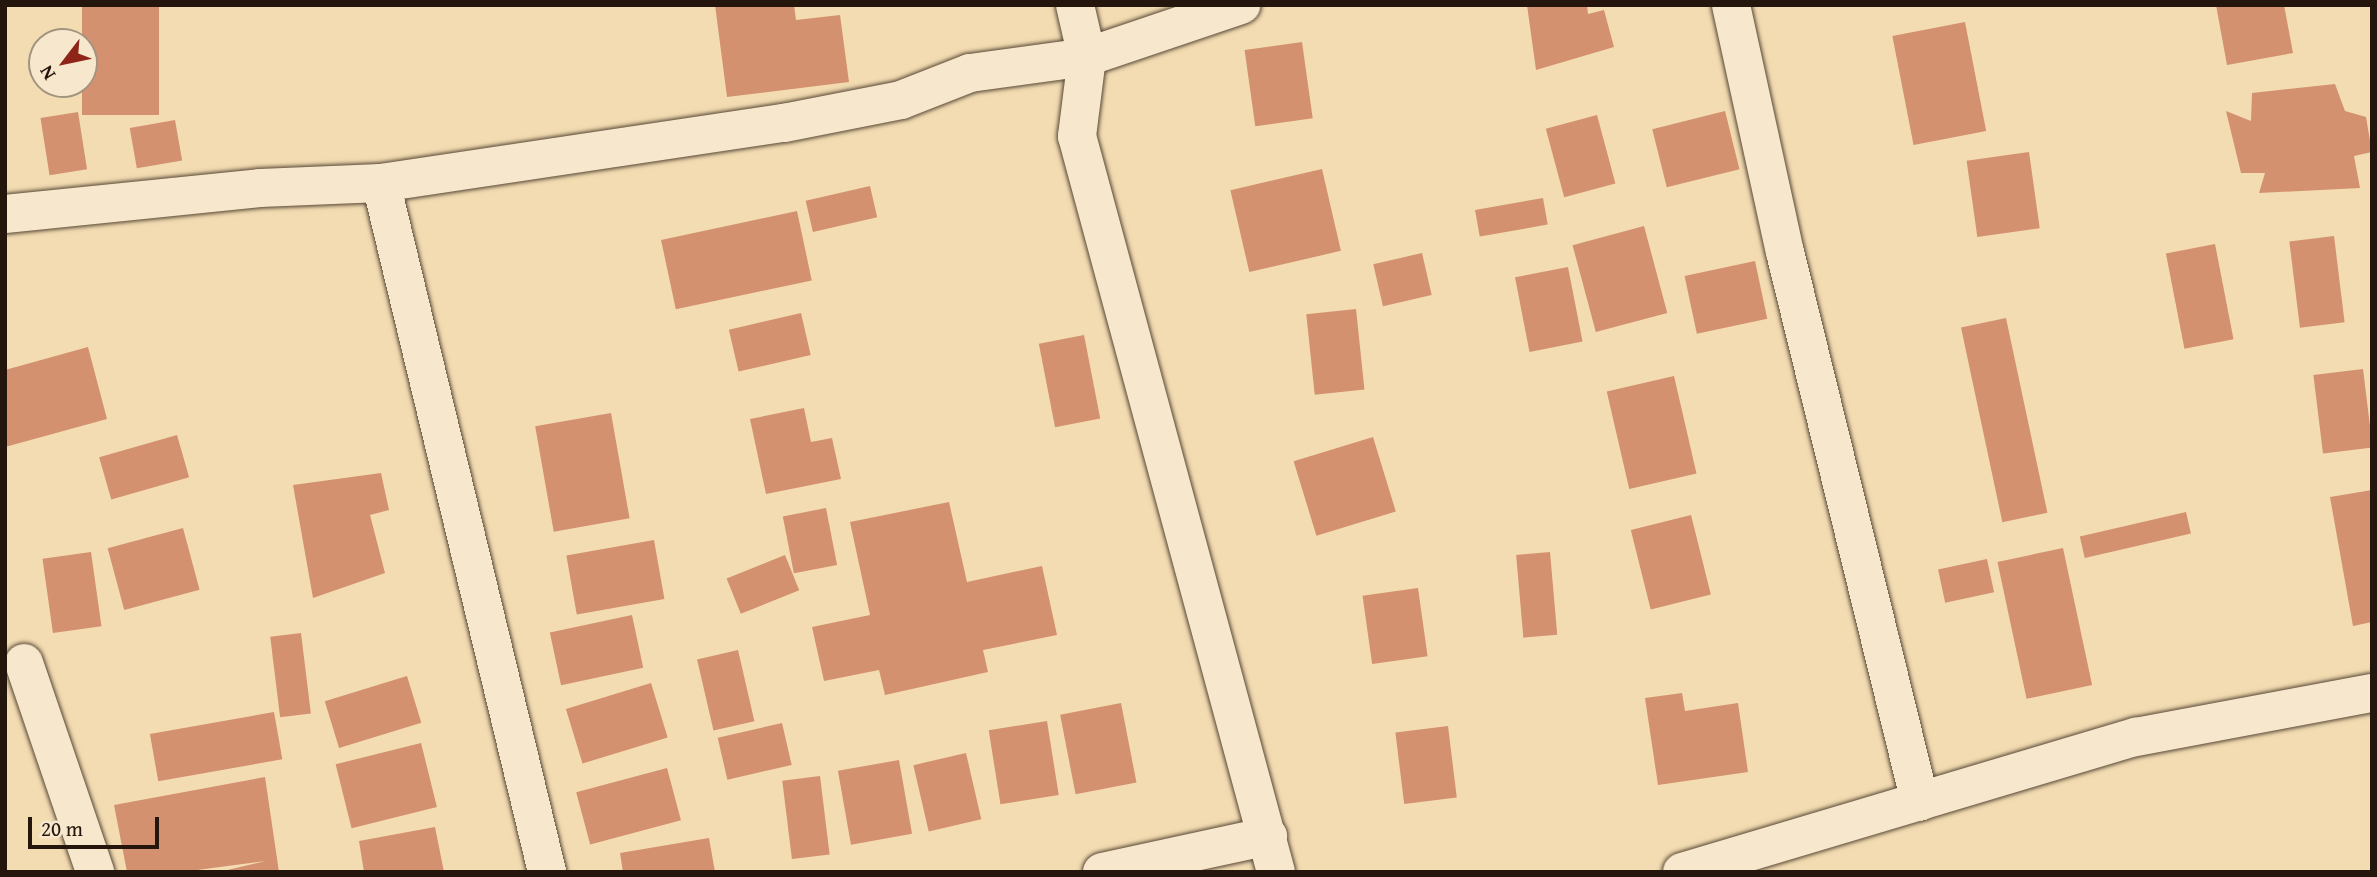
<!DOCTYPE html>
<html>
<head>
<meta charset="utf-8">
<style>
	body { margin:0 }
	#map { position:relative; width:2377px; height:877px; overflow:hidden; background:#f3dcb2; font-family:"Gentium Book Plus",serif }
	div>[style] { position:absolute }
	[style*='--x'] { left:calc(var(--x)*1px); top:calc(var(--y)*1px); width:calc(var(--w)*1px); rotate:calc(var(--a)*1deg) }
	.building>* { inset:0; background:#d3916f; transform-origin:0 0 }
	.roads { filter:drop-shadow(0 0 2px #584836) drop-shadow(0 0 2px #584836) }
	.minor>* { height:38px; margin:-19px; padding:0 19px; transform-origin:19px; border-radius:19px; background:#f7e8cd }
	span { translate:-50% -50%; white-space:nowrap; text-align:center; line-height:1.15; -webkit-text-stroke:5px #f7e8cd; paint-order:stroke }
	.frame { position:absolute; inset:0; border:7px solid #25160d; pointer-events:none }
	.north { position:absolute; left:28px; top:28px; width:70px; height:70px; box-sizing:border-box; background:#f7e8cd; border:2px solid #a39480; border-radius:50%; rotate:238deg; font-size:19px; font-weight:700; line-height:28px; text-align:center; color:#25160d }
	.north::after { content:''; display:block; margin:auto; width:24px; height:32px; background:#8f2418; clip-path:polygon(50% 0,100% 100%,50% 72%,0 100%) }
	.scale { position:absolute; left:28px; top:817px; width:131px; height:32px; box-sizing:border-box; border:4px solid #25160d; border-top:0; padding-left:9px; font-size:21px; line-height:24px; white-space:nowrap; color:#25160d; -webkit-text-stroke:5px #f7e8cd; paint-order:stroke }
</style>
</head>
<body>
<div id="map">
	<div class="building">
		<i style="left:82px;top:5px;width:77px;height:110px"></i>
		<i style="clip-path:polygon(715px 5px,794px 5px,796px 20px,840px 15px,849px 82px,727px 97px)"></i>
		<i style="clip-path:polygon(1527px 5px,1587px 5px,1588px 14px,1604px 10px,1614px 47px,1536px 70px)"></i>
		<i style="clip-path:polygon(2216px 5px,2284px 5px,2293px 53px,2227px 65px)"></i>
		<i style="left:1965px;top:22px;width:111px;height:74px;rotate:79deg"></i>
		<i style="left:1302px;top:42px;width:77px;height:58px;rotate:82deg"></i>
		<i style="clip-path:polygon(2335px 84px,2345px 111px,2366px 117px,2372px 152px,2354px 156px,2360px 188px,2259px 193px,2265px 173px,2241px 173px,2226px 111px,2251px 121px,2252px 93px)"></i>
		<i style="left:1725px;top:111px;width:60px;height:75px;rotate:76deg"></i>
		<i style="left:78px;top:112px;width:58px;height:38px;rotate:81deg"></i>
		<i style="left:1597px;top:115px;width:71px;height:53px;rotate:75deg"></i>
		<i style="left:175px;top:120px;width:41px;height:46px;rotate:80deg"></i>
		<i style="left:2029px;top:152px;width:77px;height:63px;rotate:82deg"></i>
		<i style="left:1322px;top:169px;width:84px;height:94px;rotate:77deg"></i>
		<i style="left:870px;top:186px;width:32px;height:66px;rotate:77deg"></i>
		<i style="left:1543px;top:198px;width:27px;height:69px;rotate:80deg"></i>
		<i style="left:797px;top:211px;width:71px;height:139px;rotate:78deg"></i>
		<i style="left:1644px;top:226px;width:90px;height:74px;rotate:75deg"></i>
		<i style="left:2334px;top:236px;width:87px;height:45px;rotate:83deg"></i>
		<i style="left:2215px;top:244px;width:97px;height:50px;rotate:79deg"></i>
		<i style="left:1422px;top:253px;width:43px;height:50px;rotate:77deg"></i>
		<i style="left:1755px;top:261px;width:59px;height:72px;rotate:78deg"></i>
		<i style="left:1568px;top:267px;width:76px;height:54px;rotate:79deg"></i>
		<i style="left:1356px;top:309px;width:81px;height:50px;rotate:84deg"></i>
		<i style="left:801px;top:313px;width:43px;height:74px;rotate:77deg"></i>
		<i style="left:2006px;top:318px;width:199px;height:46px;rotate:78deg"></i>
		<i style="left:1084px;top:335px;width:85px;height:46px;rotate:79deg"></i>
		<i style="clip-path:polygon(88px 347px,107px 419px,5px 447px,5px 370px)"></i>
		<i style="left:2363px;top:369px;width:79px;height:50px;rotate:83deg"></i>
		<i style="left:1674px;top:376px;width:100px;height:69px;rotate:77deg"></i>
		<i style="clip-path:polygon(804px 408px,811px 442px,832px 438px,841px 479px,766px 494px,750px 419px)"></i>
		<i style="left:611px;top:413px;width:107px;height:77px;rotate:80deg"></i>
		<i style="left:177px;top:435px;width:44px;height:81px;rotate:74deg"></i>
		<i style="left:1373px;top:437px;width:78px;height:83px;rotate:73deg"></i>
		<i style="clip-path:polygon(381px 473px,389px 510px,370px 515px,385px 573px,313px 598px,293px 485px)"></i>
		<i style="clip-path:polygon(2372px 490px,2372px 622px,2353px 626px,2330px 497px)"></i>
		<i style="clip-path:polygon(949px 502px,967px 582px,1042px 566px,1057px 635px,983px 650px,988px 672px,885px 695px,879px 670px,824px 681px,812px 627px,870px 615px,850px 522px)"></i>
		<i style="left:826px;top:508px;width:58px;height:44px;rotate:79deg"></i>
		<i style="left:2186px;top:512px;width:22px;height:109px;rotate:77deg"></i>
		<i style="left:1691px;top:515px;width:82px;height:62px;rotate:76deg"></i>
		<i style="left:183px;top:528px;width:64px;height:78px;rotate:75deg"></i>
		<i style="left:654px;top:540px;width:60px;height:89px;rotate:80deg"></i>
		<i style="left:2063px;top:548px;width:140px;height:67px;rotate:78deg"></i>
		<i style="left:91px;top:552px;width:75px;height:49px;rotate:82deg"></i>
		<i style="left:1550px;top:552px;width:83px;height:34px;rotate:85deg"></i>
		<i style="left:785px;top:555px;width:38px;height:63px;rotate:68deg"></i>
		<i style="left:1987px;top:559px;width:34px;height:50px;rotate:78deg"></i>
		<i style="left:1418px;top:588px;width:69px;height:56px;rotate:82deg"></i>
		<i style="left:632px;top:615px;width:54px;height:84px;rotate:78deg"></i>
		<i style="left:301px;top:633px;width:81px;height:31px;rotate:83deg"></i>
		<i style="left:738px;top:650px;width:73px;height:42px;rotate:77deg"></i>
		<i style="left:407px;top:676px;width:49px;height:86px;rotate:73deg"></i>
		<i style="left:651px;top:683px;width:57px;height:89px;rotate:73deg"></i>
		<i style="clip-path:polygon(1682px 693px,1685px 711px,1738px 703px,1748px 772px,1658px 785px,1645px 698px)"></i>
		<i style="left:1121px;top:703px;width:81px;height:62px;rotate:79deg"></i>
		<i style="left:274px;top:712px;width:48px;height:126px;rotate:80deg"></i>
		<i style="left:1047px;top:721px;width:75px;height:59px;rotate:81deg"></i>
		<i style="left:782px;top:723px;width:43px;height:66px;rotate:77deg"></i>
		<i style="left:1448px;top:726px;width:72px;height:53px;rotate:83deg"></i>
		<i style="left:421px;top:743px;width:66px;height:88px;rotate:76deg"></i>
		<i style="left:966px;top:753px;width:68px;height:54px;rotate:77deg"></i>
		<i style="left:899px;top:760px;width:75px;height:62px;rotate:80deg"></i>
		<i style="left:667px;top:768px;width:54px;height:94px;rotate:75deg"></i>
		<i style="left:820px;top:776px;width:79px;height:38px;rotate:83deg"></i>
		<i style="clip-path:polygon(265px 777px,279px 872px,219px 872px,266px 861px,182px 872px,127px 872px,114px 805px)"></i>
		<i style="clip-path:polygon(435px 827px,444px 872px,364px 872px,359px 841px)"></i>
		<i style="clip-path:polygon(709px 838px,715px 872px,623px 872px,620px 853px)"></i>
	</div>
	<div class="roads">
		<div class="minor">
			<i style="--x:1075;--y:5;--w:53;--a:77"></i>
			<i style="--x:1087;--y:57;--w:80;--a:97.2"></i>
			<i style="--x:1077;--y:136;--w:762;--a:74.87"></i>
			<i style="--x:1731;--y:5;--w:253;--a:77.7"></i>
			<i style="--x:1785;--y:252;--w:566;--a:76.21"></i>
			<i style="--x:381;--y:183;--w:709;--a:76.45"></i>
			<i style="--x:5;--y:214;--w:256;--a:-5.8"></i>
			<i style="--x:260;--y:188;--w:121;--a:-2.4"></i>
			<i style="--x:381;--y:183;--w:407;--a:-8.5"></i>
			<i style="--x:784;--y:123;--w:119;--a:-11.1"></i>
			<i style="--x:901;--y:100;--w:74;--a:-21.4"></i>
			<i style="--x:970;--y:73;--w:118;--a:-7.8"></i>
			<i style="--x:1087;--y:57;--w:163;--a:-18.7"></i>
			<i style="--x:24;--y:663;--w:221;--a:71.2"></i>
			<i style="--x:1102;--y:872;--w:170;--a:-12.2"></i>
			<i style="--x:1682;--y:872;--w:474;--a:-16.6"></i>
			<i style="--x:2136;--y:737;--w:240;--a:-10.6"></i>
		</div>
	</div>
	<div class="frame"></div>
	<div class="north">N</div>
	<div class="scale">20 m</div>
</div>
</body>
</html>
